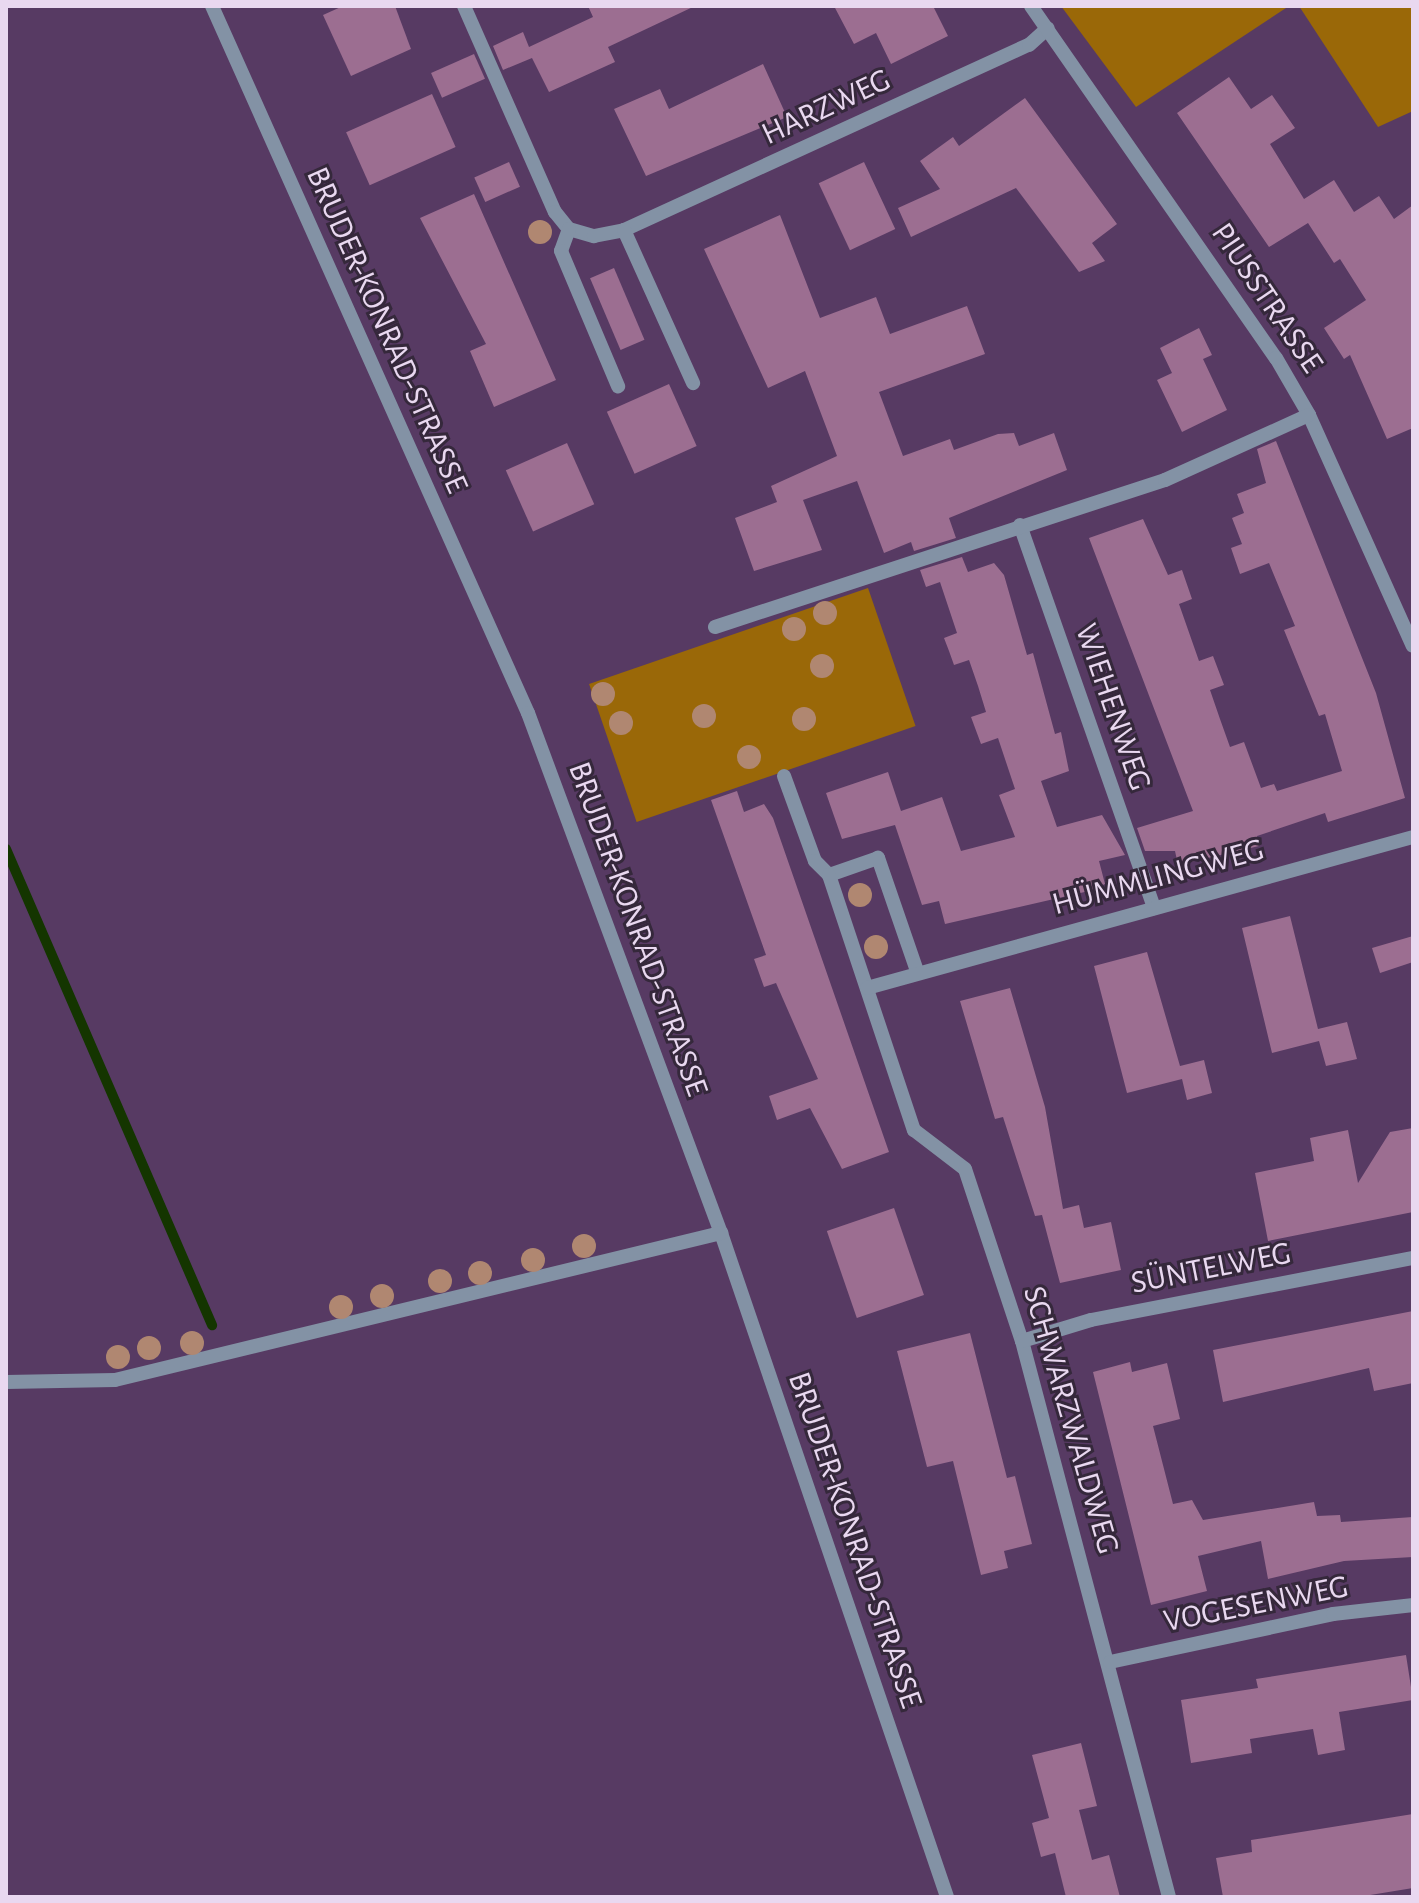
<!DOCTYPE html>
<html>
<head>
<meta charset="utf-8">
<style>
	body { margin:0 }
	#map { position:relative; width:1419px; height:1903px; overflow:hidden; background:#573a63; font-family:"Alegreya Sans",sans-serif }
	div>[style] { position:absolute }
	[style*='--x'] { left:calc(var(--x)*1px); top:calc(var(--y)*1px); width:calc(var(--w)*1px); rotate:calc(var(--a)*1deg) }
	.green>* { inset:0; background:#9a6808; transform-origin:0 0 }
	.stream>* { height:10px; margin:-5px; padding:0 5px; transform-origin:5px; border-radius:5px; background:#143500 }
	.building>* { inset:0; background:#9c6e91; transform-origin:0 0 }
	.minor>* { height:14px; margin:-7px; padding:0 7px; transform-origin:7px; border-radius:7px; background:#8392a5 }
	.trees>* { width:24px; height:24px; margin:-12px; border-radius:50%; background:#b08771 }
	span { translate:-50% -50%; white-space:nowrap; text-align:center; line-height:1.15; -webkit-text-stroke:6px #35283b; paint-order:stroke }
	.street-label { font-size:32px; color:#e9d8f0 }
	.frame { position:absolute; inset:0; border:8px solid #e9d8f0; pointer-events:none }
</style>
</head>
<body>
<div id="map">
	<div class="green">
		<i style="clip-path:polygon(1061px 6px,1289px 6px,1136px 107px)"></i>
		<i style="clip-path:polygon(1299px 6px,1413px 6px,1413px 111px,1378px 127px)"></i>
		<i style="left:868px;top:588px;width:146px;height:295px;rotate:71deg"></i>
	</div>
	<div class="stream">
		<i style="--x:6;--y:849;--w:519;--a:66.6"></i>
	</div>
	<div class="building">
		<i style="clip-path:polygon(343px 6px,395px 6px,411px 49px,351px 76px,323px 15px)"></i>
		<i style="clip-path:polygon(588px 6px,695px 6px,608px 47px,615px 62px,549px 92px,532px 58px,503px 70px,493px 46px,523px 32px,529px 47px,593px 17px)"></i>
		<i style="clip-path:polygon(834px 6px,933px 6px,948px 36px,891px 64px,876px 33px,854px 44px)"></i>
		<i style="left:474px;top:54px;width:27px;height:47px;rotate:66deg"></i>
		<i style="clip-path:polygon(763px 64px,787px 117px,646px 176px,614px 109px,660px 89px,669px 109px)"></i>
		<i style="clip-path:polygon(1229px 77px,1251px 109px,1272px 95px,1295px 128px,1270px 144px,1304px 199px,1334px 180px,1354px 212px,1379px 196px,1394px 219px,1413px 205px,1413px 428px,1387px 439px,1350px 355px,1344px 359px,1324px 328px,1366px 300px,1340px 259px,1334px 263px,1308px 223px,1269px 247px,1177px 113px)"></i>
		<i style="left:432px;top:94px;width:58px;height:94px;rotate:66deg"></i>
		<i style="clip-path:polygon(1025px 98px,1117px 224px,1092px 243px,1105px 261px,1079px 272px,1016px 188px,911px 237px,898px 208px,940px 189px,920px 161px,953px 137px,959px 146px)"></i>
		<i style="left:509px;top:162px;width:27px;height:38px;rotate:66deg"></i>
		<i style="left:864px;top:162px;width:74px;height:50px;rotate:65deg"></i>
		<i style="clip-path:polygon(474px 194px,556px 380px,494px 407px,470px 351px,486px 344px,420px 218px)"></i>
		<i style="clip-path:polygon(780px 215px,820px 318px,876px 297px,890px 334px,967px 306px,985px 354px,879px 392px,903px 456px,950px 439px,954px 450px,998px 434px,1014px 433px,1019px 446px,1054px 433px,1067px 470px,949px 518px,956px 538px,914px 551px,911px 542px,884px 553px,857px 481px,803px 500px,822px 550px,754px 571px,735px 518px,777px 502px,771px 486px,837px 456px,805px 371px,768px 388px,704px 249px)"></i>
		<i style="left:614px;top:268px;width:78px;height:26px;rotate:67deg"></i>
		<i style="clip-path:polygon(1199px 328px,1212px 355px,1203px 359px,1227px 410px,1182px 432px,1157px 380px,1172px 373px,1160px 348px)"></i>
		<i style="left:669px;top:384px;width:68px;height:68px;rotate:66deg"></i>
		<i style="clip-path:polygon(1276px 441px,1376px 693px,1405px 798px,1328px 822px,1325px 813px,1257px 836px,1259px 846px,1178px 865px,1175px 851px,1145px 851px,1137px 828px,1193px 811px,1089px 538px,1143px 519px,1168px 575px,1182px 570px,1192px 599px,1179px 604px,1199px 661px,1213px 656px,1224px 685px,1210px 690px,1220px 719px,1230px 747px,1244px 742px,1261px 788px,1274px 784px,1277px 791px,1342px 771px,1325px 714px,1319px 716px,1284px 630px,1295px 626px,1269px 563px,1240px 574px,1231px 548px,1242px 544px,1232px 518px,1244px 513px,1237px 494px,1266px 483px,1257px 449px)"></i>
		<i style="left:567px;top:443px;width:67px;height:67px;rotate:66deg"></i>
		<i style="clip-path:polygon(962px 557px,968px 572px,994px 563px,1004px 575px,1027px 655px,1033px 653px,1055px 734px,1061px 732px,1069px 771px,1041px 781px,1057px 827px,1102px 815px,1125px 855px,1099px 861px,1105px 884px,1089px 891px,945px 924px,939px 901px,922px 905px,895px 825px,842px 839px,826px 793px,888px 772px,901px 811px,942px 797px,961px 851px,1015px 837px,999px 795px,1015px 789px,998px 738px,981px 744px,971px 717px,986px 712px,978px 686px,969px 660px,954px 665px,949px 651px,944px 638px,957px 633px,940px 582px,926px 587px,920px 570px)"></i>
		<i style="clip-path:polygon(737px 791px,744px 812px,764px 804px,773px 818px,889px 1152px,842px 1169px,810px 1108px,777px 1120px,769px 1096px,818px 1079px,776px 983px,764px 987px,754px 959px,766px 955px,711px 800px)"></i>
		<i style="clip-path:polygon(1290px 916px,1318px 1029px,1347px 1022px,1357px 1059px,1326px 1066px,1319px 1041px,1272px 1053px,1242px 928px)"></i>
		<i style="clip-path:polygon(1413px 936px,1413px 962px,1380px 973px,1372px 948px)"></i>
		<i style="clip-path:polygon(1147px 952px,1180px 1066px,1204px 1060px,1212px 1093px,1187px 1100px,1182px 1079px,1127px 1093px,1094px 966px)"></i>
		<i style="clip-path:polygon(1010px 988px,1045px 1107px,1063px 1209px,1079px 1205px,1084px 1228px,1111px 1222px,1121px 1270px,1060px 1283px,1042px 1215px,1035px 1216px,1003px 1117px,995px 1119px,960px 1001px)"></i>
		<i style="clip-path:polygon(1413px 1128px,1413px 1212px,1268px 1241px,1255px 1173px,1314px 1161px,1310px 1138px,1348px 1130px,1358px 1183px,1390px 1132px)"></i>
		<i style="left:894px;top:1208px;width:92px;height:71px;rotate:71deg"></i>
		<i style="clip-path:polygon(1413px 1311px,1413px 1383px,1374px 1391px,1369px 1368px,1223px 1402px,1213px 1350px)"></i>
		<i style="clip-path:polygon(970px 1333px,1007px 1478px,1015px 1476px,1032px 1544px,1004px 1551px,1008px 1568px,981px 1575px,953px 1461px,927px 1467px,897px 1351px)"></i>
		<i style="clip-path:polygon(1130px 1362px,1132px 1372px,1167px 1363px,1180px 1419px,1153px 1426px,1173px 1504px,1192px 1500px,1203px 1520px,1314px 1502px,1317px 1516px,1340px 1515px,1341px 1522px,1413px 1517px,1413px 1557px,1344px 1561px,1268px 1579px,1261px 1541px,1198px 1556px,1207px 1591px,1151px 1605px,1093px 1372px)"></i>
		<i style="clip-path:polygon(1406px 1655px,1413px 1700px,1339px 1712px,1345px 1750px,1318px 1755px,1313px 1729px,1250px 1739px,1252px 1753px,1191px 1763px,1181px 1700px,1258px 1688px,1256px 1679px)"></i>
		<i style="clip-path:polygon(1081px 1743px,1097px 1806px,1079px 1810px,1092px 1860px,1109px 1855px,1120px 1897px,1066px 1897px,1055px 1853px,1041px 1857px,1032px 1823px,1049px 1818px,1032px 1755px)"></i>
		<i style="clip-path:polygon(1413px 1814px,1413px 1888px,1358px 1897px,1223px 1897px,1216px 1858px,1252px 1852px,1251px 1840px)"></i>
	</div>
	<div class="minor">
		<i style="--x:212;--y:6;--w:774;--a:65.92"></i>
		<i style="--x:528;--y:713;--w:555;--a:69.64"></i>
		<i style="--x:721;--y:1233;--w:701;--a:71.2"></i>
		<i style="--x:464;--y:6;--w:225;--a:66.2"></i>
		<i style="--x:555;--y:212;--w:22;--a:51"></i>
		<i style="--x:569;--y:229;--w:26;--a:16"></i>
		<i style="--x:594;--y:236;--w:31;--a:-11"></i>
		<i style="--x:624;--y:230;--w:445;--a:-24.6"></i>
		<i style="--x:1029;--y:45;--w:25;--a:-42"></i>
		<i style="--x:1031;--y:6;--w:429;--a:55.2"></i>
		<i style="--x:1276;--y:358;--w:66;--a:59.9"></i>
		<i style="--x:1309;--y:415;--w:253;--a:65.8"></i>
		<i style="--x:569;--y:229;--w:23;--a:110"></i>
		<i style="--x:561;--y:251;--w:147;--a:67.1"></i>
		<i style="--x:624;--y:230;--w:168;--a:65.7"></i>
		<i style="--x:1020;--y:525;--w:406;--a:70.7"></i>
		<i style="--x:715;--y:627;--w:473;--a:-18.1"></i>
		<i style="--x:1165;--y:480;--w:158;--a:-24.3"></i>
		<i style="--x:784;--y:776;--w:90;--a:70"></i>
		<i style="--x:815;--y:861;--w:20;--a:45"></i>
		<i style="--x:917;--y:971;--w:120;--a:-109"></i>
		<i style="--x:878;--y:858;--w:52;--a:160.9"></i>
		<i style="--x:829;--y:875;--w:269;--a:71.6"></i>
		<i style="--x:914;--y:1130;--w:64;--a:37.4"></i>
		<i style="--x:965;--y:1169;--w:181;--a:71.7"></i>
		<i style="--x:1022;--y:1341;--w:575;--a:75.19"></i>
		<i style="--x:867;--y:988;--w:566;--a:-15.46"></i>
		<i style="--x:1022;--y:1341;--w:72;--a:-16.9"></i>
		<i style="--x:1091;--y:1320;--w:328;--a:-10.9"></i>
		<i style="--x:6;--y:1382;--w:109;--a:-1.1"></i>
		<i style="--x:115;--y:1380;--w:624;--a:-13.64"></i>
		<i style="--x:1110;--y:1662;--w:228;--a:-12.1"></i>
		<i style="--x:1333;--y:1614;--w:81;--a:-6.4"></i>
	</div>
	<div class="trees">
		<i style="left:540px;top:232px"></i>
		<i style="left:825px;top:613px"></i>
		<i style="left:794px;top:629px"></i>
		<i style="left:822px;top:666px"></i>
		<i style="left:603px;top:694px"></i>
		<i style="left:704px;top:716px"></i>
		<i style="left:804px;top:719px"></i>
		<i style="left:621px;top:723px"></i>
		<i style="left:749px;top:757px"></i>
		<i style="left:860px;top:895px"></i>
		<i style="left:876px;top:947px"></i>
		<i style="left:584px;top:1246px"></i>
		<i style="left:533px;top:1260px"></i>
		<i style="left:480px;top:1273px"></i>
		<i style="left:440px;top:1281px"></i>
		<i style="left:382px;top:1296px"></i>
		<i style="left:341px;top:1307px"></i>
		<i style="left:192px;top:1343px"></i>
		<i style="left:149px;top:1348px"></i>
		<i style="left:118px;top:1357px"></i>
	</div>
	<div class="street-label">
		<span style="left:826px;top:107px;rotate:-25deg">HARZWEG</span>
		<span style="left:1267px;top:298px;rotate:56deg">PIUSSTRASSE</span>
		<span style="left:387px;top:330px;rotate:66deg">BRUDER-KONRAD-STRASSE</span>
		<span style="left:1113px;top:707px;rotate:71deg">WIEHENWEG</span>
		<span style="left:1158px;top:877px;rotate:-15deg">HÜMMLINGWEG</span>
		<span style="left:638px;top:929px;rotate:70deg">BRUDER-KONRAD-STRASSE</span>
		<span style="left:1211px;top:1268px;rotate:-11deg">SÜNTELWEG</span>
		<span style="left:1071px;top:1420px;rotate:74deg">SCHWARZWALDWEG</span>
		<span style="left:855px;top:1540px;rotate:71deg">BRUDER-KONRAD-STRASSE</span>
		<span style="left:1256px;top:1604px;rotate:-11deg">VOGESENWEG</span>
	</div>
	<div class="frame"></div>
</div>
</body>
</html>
